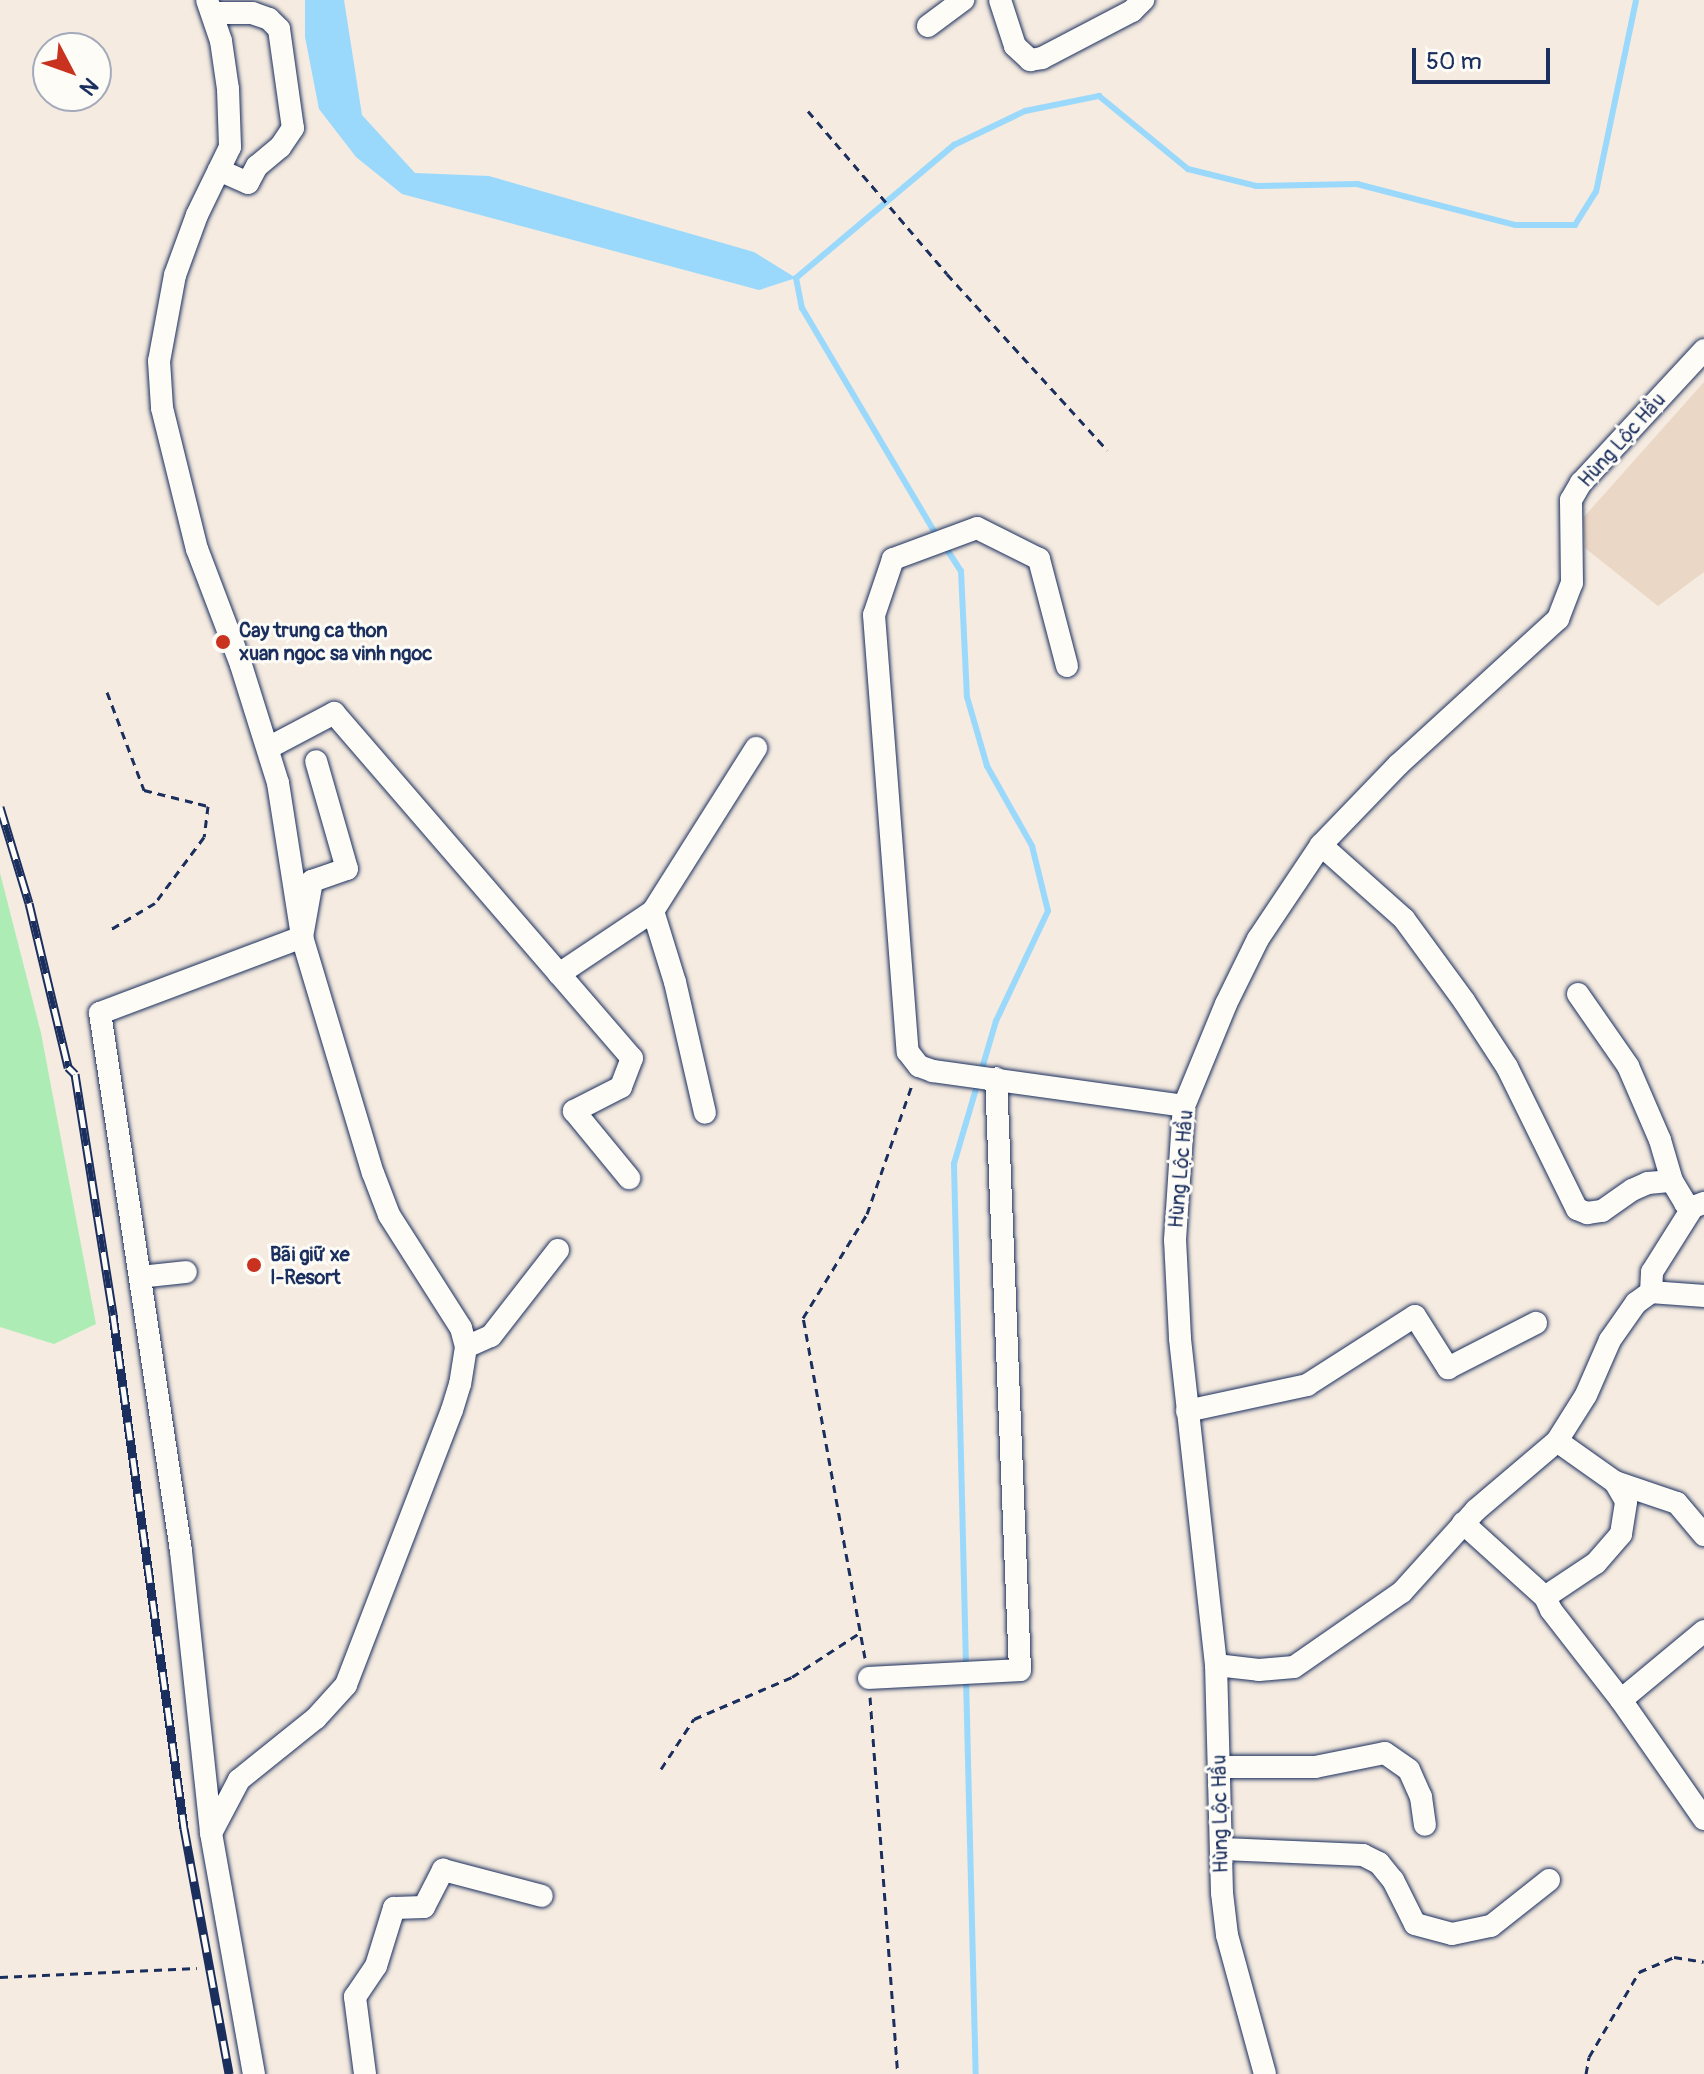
<!DOCTYPE html>
<html>
<head>
<meta charset="utf-8">
<style>
	body { margin:0 }
	#map { position:relative; width:1704px; height:2074px; overflow:hidden; background:#f5ebe0; font-family:Pangolin,sans-serif }
	div>[style] { position:absolute }
	[style*='--x'] { left:calc(var(--x)*1px); top:calc(var(--y)*1px); width:calc(var(--w)*1px); rotate:calc(var(--a)*1deg) }
	.built>* { inset:0; background:#ebd7c5 }
	.green>* { inset:0; background:#adedb5 }
	.water>* { inset:0; background:#9ad9fc }
	.stream>* { height:6px; margin:-3px; padding:0 3px; transform-origin:3px; border-radius:3px; background:#9ad9fc }
	.path>* { height:3px; margin-top:-1.5px; transform-origin:0; background:repeating-linear-gradient(90deg,#1b2f5e 0 8px,transparent 0 14px) }
	.roads { filter:drop-shadow(0 0 2px #1b2f5e) drop-shadow(0 0 2px #1b2f5e) }
	.minor>* { height:22px; margin:-11px; padding:0 11px; transform-origin:11px; border-radius:11px; background:#fdfcf7 }
	.rail>* { height:9px; margin-top:-4.5px; transform-origin:0; background:repeating-linear-gradient(90deg,#fdfcf7 0 18px,#1b2f5e 0 36px); box-sizing:border-box; border-block:2px solid #1b2f5e }
	.dots>* { width:22px; height:22px; translate:-50% -50%; box-sizing:border-box; border:4px solid #fdfcf7; border-radius:50% }
	span { translate:-50% -50%; white-space:nowrap; text-align:center; line-height:1.15; -webkit-text-stroke:6px #fdfcf7; paint-order:stroke }
	.street-label { font-size:20px; color:#1b2f5e }
	.poi-label { font-size:20px; color:#1b2f5e; font-weight:700 }
	.left { translate:0 -50%; text-align:left }
	.north { position:absolute; left:32px; top:32px; width:80px; height:80px; box-sizing:border-box; background:#fdfcf7; border:2px solid #a3aaba; border-radius:50%; rotate:131deg; font-size:22px; font-weight:700; line-height:32px; text-align:center; color:#1b2f5e }
	.north::after { content:''; display:block; margin:auto; width:28px; height:36px; background:#c8321e; clip-path:polygon(50% 0,100% 100%,50% 72%,0 100%) }
	.scale { position:absolute; left:1412px; top:48px; width:138px; height:36px; box-sizing:border-box; border:4px solid #1b2f5e; border-top:0; padding-left:10px; font-size:24px; line-height:28px; white-space:nowrap; color:#1b2f5e; -webkit-text-stroke:6px #fdfcf7; paint-order:stroke }
</style>
</head>
<body>
<div id="map">
	<div class="built">
		<i style="clip-path:polygon(1704px 382px,1704px 572px,1658px 606px,1585px 548px,1583px 518px)"></i>
	</div>
	<div class="green">
		<i style="clip-path:polygon(0 873px,41px 1033px,96px 1324px,54px 1344px,0 1327px)"></i>
	</div>
	<div class="water">
		<i style="clip-path:polygon(305px 0,344px 0,362px 115px,415px 173px,489px 176px,754px 252px,796px 278px,759px 290px,402px 194px,356px 157px,319px 109px,305px 37px)"></i>
	</div>
	<div class="stream">
		<i style="--x:796;--y:278;--w:31;--a:79"></i>
		<i style="--x:802;--y:308;--w:265;--a:59.4"></i>
		<i style="--x:796;--y:278;--w:207;--a:-40.1"></i>
		<i style="--x:954;--y:145;--w:79;--a:-25.6"></i>
		<i style="--x:1025;--y:111;--w:76;--a:-11.5"></i>
		<i style="--x:1099;--y:96;--w:115;--a:39.4"></i>
		<i style="--x:1188;--y:169;--w:70;--a:14"></i>
		<i style="--x:1256;--y:186;--w:101;--a:-1.1"></i>
		<i style="--x:1357;--y:184;--w:164;--a:14.5"></i>
		<i style="--x:1516;--y:225;--w:59;--a:0"></i>
		<i style="--x:1575;--y:225;--w:39;--a:-58"></i>
		<i style="--x:1596;--y:192;--w:196;--a:-78.2"></i>
		<i style="--x:944;--y:545;--w:31;--a:57"></i>
		<i style="--x:961;--y:571;--w:126;--a:87.3"></i>
		<i style="--x:967;--y:697;--w:72;--a:73.8"></i>
		<i style="--x:987;--y:766;--w:92;--a:60.6"></i>
		<i style="--x:1032;--y:846;--w:67;--a:76.2"></i>
		<i style="--x:1048;--y:911;--w:122;--a:115.3"></i>
		<i style="--x:996;--y:1021;--w:149;--a:106.4"></i>
		<i style="--x:954;--y:1164;--w:503;--a:88.63"></i>
		<i style="--x:966;--y:1678;--w:396;--a:88.6"></i>
	</div>
	<div class="path">
		<i style="--x:808;--y:111;--w:214;--a:49.5"></i>
		<i style="--x:947;--y:274;--w:238;--a:47.7"></i>
		<i style="--x:107;--y:692;--w:105;--a:69.3"></i>
		<i style="--x:144;--y:790;--w:66;--a:14"></i>
		<i style="--x:208;--y:806;--w:31;--a:97"></i>
		<i style="--x:204;--y:837;--w:82;--a:126.6"></i>
		<i style="--x:155;--y:903;--w:55;--a:149.2"></i>
		<i style="--x:865;--y:1658;--w:346;--a:-100.3"></i>
		<i style="--x:803;--y:1318;--w:122;--a:-58.4"></i>
		<i style="--x:867;--y:1214;--w:137;--a:-70.8"></i>
		<i style="--x:870;--y:1697;--w:378;--a:85.8"></i>
		<i style="--x:661;--y:1769;--w:60;--a:-56.6"></i>
		<i style="--x:694;--y:1719;--w:107;--a:-23.2"></i>
		<i style="--x:792;--y:1677;--w:82;--a:-33.1"></i>
		<i style="--x:0;--y:1977;--w:197;--a:-2.6"></i>
		<i style="--x:1586;--y:2074;--w:17;--a:-80"></i>
		<i style="--x:1589;--y:2057;--w:99;--a:-59.5"></i>
		<i style="--x:1639;--y:1972;--w:38;--a:-23"></i>
		<i style="--x:1674;--y:1957;--w:30;--a:9"></i>
	</div>
	<div class="roads">
		<div class="minor">
			<i style="--x:207;--y:0;--w:43;--a:71.1"></i>
			<i style="--x:221;--y:41;--w:49;--a:81.7"></i>
			<i style="--x:228;--y:89;--w:58;--a:88"></i>
			<i style="--x:230;--y:147;--w:76;--a:115.9"></i>
			<i style="--x:197;--y:215;--w:64;--a:110.1"></i>
			<i style="--x:175;--y:275;--w:87;--a:100.5"></i>
			<i style="--x:159;--y:361;--w:47;--a:86.3"></i>
			<i style="--x:162;--y:408;--w:145;--a:76.1"></i>
			<i style="--x:197;--y:549;--w:124;--a:69.2"></i>
			<i style="--x:241;--y:665;--w:124;--a:72.6"></i>
			<i style="--x:278;--y:783;--w:156;--a:81.1"></i>
			<i style="--x:302;--y:937;--w:246;--a:73.3"></i>
			<i style="--x:373;--y:1173;--w:45;--a:69.1"></i>
			<i style="--x:389;--y:1215;--w:134;--a:57.5"></i>
			<i style="--x:461;--y:1328;--w:20;--a:75"></i>
			<i style="--x:466;--y:1347;--w:37;--a:99"></i>
			<i style="--x:460;--y:1384;--w:27;--a:107"></i>
			<i style="--x:452;--y:1410;--w:295;--a:111.1"></i>
			<i style="--x:346;--y:1685;--w:45;--a:132.3"></i>
			<i style="--x:316;--y:1718;--w:99;--a:141.2"></i>
			<i style="--x:239;--y:1780;--w:60;--a:117.8"></i>
			<i style="--x:211;--y:1833;--w:245;--a:79.9"></i>
			<i style="--x:1000;--y:0;--w:48;--a:71.9"></i>
			<i style="--x:1015;--y:46;--w:21;--a:43"></i>
			<i style="--x:1030;--y:60;--w:12;--a:-9"></i>
			<i style="--x:1042;--y:58;--w:102;--a:-27.6"></i>
			<i style="--x:1132;--y:11;--w:16;--a:-45"></i>
			<i style="--x:213;--y:13;--w:39;--a:0"></i>
			<i style="--x:252;--y:13;--w:18;--a:19"></i>
			<i style="--x:269;--y:19;--w:14;--a:45"></i>
			<i style="--x:279;--y:29;--w:100;--a:82"></i>
			<i style="--x:293;--y:128;--w:23;--a:124"></i>
			<i style="--x:280;--y:147;--w:30;--a:140"></i>
			<i style="--x:257;--y:166;--w:19;--a:118"></i>
			<i style="--x:248;--y:183;--w:32;--a:-156"></i>
			<i style="--x:928;--y:26;--w:44;--a:-36.6"></i>
			<i style="--x:1067;--y:666;--w:111;--a:-104.7"></i>
			<i style="--x:1039;--y:559;--w:69;--a:-153.4"></i>
			<i style="--x:977;--y:528;--w:90;--a:159.7"></i>
			<i style="--x:893;--y:559;--w:59;--a:108.7"></i>
			<i style="--x:874;--y:615;--w:438;--a:85.6"></i>
			<i style="--x:908;--y:1052;--w:18;--a:52"></i>
			<i style="--x:919;--y:1066;--w:15;--a:20"></i>
			<i style="--x:933;--y:1071;--w:253;--a:7.9"></i>
			<i style="--x:268;--y:748;--w:75;--a:-27.9"></i>
			<i style="--x:334;--y:713;--w:456;--a:49.2"></i>
			<i style="--x:632;--y:1058;--w:31;--a:111"></i>
			<i style="--x:621;--y:1087;--w:53;--a:152.9"></i>
			<i style="--x:574;--y:1111;--w:87;--a:50.6"></i>
			<i style="--x:1321;--y:845;--w:111;--a:41.7"></i>
			<i style="--x:1404;--y:919;--w:102;--a:53.8"></i>
			<i style="--x:1464;--y:1001;--w:79;--a:56.9"></i>
			<i style="--x:1507;--y:1067;--w:158;--a:63.8"></i>
			<i style="--x:1577;--y:1209;--w:11;--a:22"></i>
			<i style="--x:1587;--y:1213;--w:15;--a:-8"></i>
			<i style="--x:1602;--y:1211;--w:37;--a:-35"></i>
			<i style="--x:1632;--y:1190;--w:17;--a:-24"></i>
			<i style="--x:1648;--y:1183;--w:24;--a:-5"></i>
			<i style="--x:653;--y:911;--w:74;--a:72.8"></i>
			<i style="--x:675;--y:982;--w:134;--a:77.1"></i>
			<i style="--x:559;--y:974;--w:113;--a:-33.8"></i>
			<i style="--x:653;--y:911;--w:193;--a:-57.7"></i>
			<i style="--x:1578;--y:994;--w:88;--a:55.2"></i>
			<i style="--x:1628;--y:1066;--w:81;--a:66.6"></i>
			<i style="--x:1660;--y:1140;--w:43;--a:73.7"></i>
			<i style="--x:1672;--y:1181;--w:26;--a:59"></i>
			<i style="--x:1685;--y:1203;--w:9;--a:27"></i>
			<i style="--x:1693;--y:1207;--w:12;--a:-20"></i>
			<i style="--x:140;--y:1277;--w:46;--a:-6.2"></i>
			<i style="--x:1651;--y:1292;--w:20;--a:-87"></i>
			<i style="--x:1652;--y:1272;--w:77;--a:-57.8"></i>
			<i style="--x:466;--y:1347;--w:27;--a:-24"></i>
			<i style="--x:491;--y:1336;--w:109;--a:-52.1"></i>
			<i style="--x:1187;--y:1411;--w:123;--a:-12.2"></i>
			<i style="--x:1307;--y:1385;--w:128;--a:-32.6"></i>
			<i style="--x:1415;--y:1316;--w:62;--a:57.6"></i>
			<i style="--x:1448;--y:1368;--w:99;--a:-27.1"></i>
			<i style="--x:1557;--y:1441;--w:71;--a:35.3"></i>
			<i style="--x:1615;--y:1482;--w:65;--a:18.7"></i>
			<i style="--x:1677;--y:1503;--w:42;--a:49.8"></i>
			<i style="--x:1463;--y:1523;--w:110;--a:42.1"></i>
			<i style="--x:1545;--y:1597;--w:14;--a:65"></i>
			<i style="--x:1551;--y:1610;--w:114;--a:52.1"></i>
			<i style="--x:1621;--y:1700;--w:145;--a:55.1"></i>
			<i style="--x:1545;--y:1597;--w:61;--a:-33.7"></i>
			<i style="--x:1596;--y:1563;--w:38;--a:-49"></i>
			<i style="--x:1621;--y:1534;--w:33;--a:-81"></i>
			<i style="--x:1626;--y:1501;--w:22;--a:-120"></i>
			<i style="--x:1216;--y:1665;--w:43;--a:6.6"></i>
			<i style="--x:1259;--y:1670;--w:35;--a:-5"></i>
			<i style="--x:1294;--y:1667;--w:131;--a:-34.8"></i>
			<i style="--x:1402;--y:1592;--w:110;--a:-47.9"></i>
			<i style="--x:1476;--y:1510;--w:106;--a:-40.4"></i>
			<i style="--x:1557;--y:1441;--w:54;--a:-57.8"></i>
			<i style="--x:1586;--y:1395;--w:60;--a:-66.4"></i>
			<i style="--x:1610;--y:1340;--w:45;--a:-54.9"></i>
			<i style="--x:1636;--y:1303;--w:19;--a:-36"></i>
			<i style="--x:1651;--y:1292;--w:53;--a:4.3"></i>
			<i style="--x:869;--y:1678;--w:151;--a:-3"></i>
			<i style="--x:1020;--y:1670;--w:592;--a:-92.32"></i>
			<i style="--x:1621;--y:1700;--w:108;--a:-39.7"></i>
			<i style="--x:1219;--y:1767;--w:96;--a:0"></i>
			<i style="--x:1315;--y:1767;--w:71;--a:-11.3"></i>
			<i style="--x:1385;--y:1753;--w:29;--a:35"></i>
			<i style="--x:1409;--y:1770;--w:30;--a:66"></i>
			<i style="--x:1421;--y:1797;--w:28;--a:82"></i>
			<i style="--x:211;--y:1832;--w:283;--a:-96.1"></i>
			<i style="--x:181;--y:1551;--w:544;--a:-98.56"></i>
			<i style="--x:100;--y:1013;--w:216;--a:-20.6"></i>
			<i style="--x:302;--y:937;--w:57;--a:-79.9"></i>
			<i style="--x:312;--y:881;--w:37;--a:-19"></i>
			<i style="--x:347;--y:869;--w:112;--a:-106"></i>
			<i style="--x:1223;--y:1849;--w:140;--a:2.5"></i>
			<i style="--x:1363;--y:1855;--w:18;--a:27"></i>
			<i style="--x:1379;--y:1863;--w:22;--a:51"></i>
			<i style="--x:1393;--y:1880;--w:49;--a:63.4"></i>
			<i style="--x:1415;--y:1924;--w:38;--a:15"></i>
			<i style="--x:1452;--y:1934;--w:40;--a:-12"></i>
			<i style="--x:1491;--y:1926;--w:74;--a:-38.4"></i>
			<i style="--x:365;--y:2074;--w:78;--a:-97.4"></i>
			<i style="--x:355;--y:1997;--w:37;--a:-56"></i>
			<i style="--x:376;--y:1966;--w:61;--a:-72.8"></i>
			<i style="--x:394;--y:1908;--w:30;--a:-2"></i>
			<i style="--x:424;--y:1907;--w:42;--a:-62.8"></i>
			<i style="--x:443;--y:1870;--w:102;--a:14.7"></i>
			<i style="--x:1265;--y:2074;--w:144;--a:-105.3"></i>
			<i style="--x:1227;--y:1935;--w:42;--a:-96.8"></i>
			<i style="--x:1222;--y:1893;--w:228;--a:-91.5"></i>
			<i style="--x:1216;--y:1665;--w:329;--a:-96.3"></i>
			<i style="--x:1180;--y:1338;--w:98;--a:-92.9"></i>
			<i style="--x:1175;--y:1240;--w:134;--a:-86.2"></i>
			<i style="--x:1184;--y:1106;--w:110;--a:-67.6"></i>
			<i style="--x:1226;--y:1004;--w:72;--a:-63.8"></i>
			<i style="--x:1258;--y:939;--w:113;--a:-56.2"></i>
			<i style="--x:1321;--y:845;--w:111;--a:-46.1"></i>
			<i style="--x:1398;--y:765;--w:217;--a:-42.4"></i>
			<i style="--x:1558;--y:619;--w:39;--a:-69"></i>
			<i style="--x:1572;--y:583;--w:83;--a:-90.7"></i>
			<i style="--x:1571;--y:500;--w:20;--a:-60"></i>
			<i style="--x:1581;--y:483;--w:181;--a:-47.2"></i>
		</div>
	</div>
	<div class="rail">
		<i style="--x:0;--y:807;--w:100;--a:73.2"></i>
		<i style="--x:29;--y:903;--w:169;--a:76.6"></i>
		<i style="--x:68;--y:1067;--w:10;--a:45"></i>
		<i style="--x:75;--y:1074;--w:244;--a:81"></i>
		<i style="--x:113;--y:1315;--w:518;--a:82.12"></i>
		<i style="--x:184;--y:1828;--w:250;--a:79.6"></i>
	</div>
	<div class="dots">
		<i style="left:223px;top:642px;background:#c8321e"></i>
		<i style="left:254px;top:1265px;background:#c8321e"></i>
	</div>
	<div class="street-label">
		<span style="left:1622px;top:440px;rotate:-48deg">Hùng Lộc Hầu</span>
		<span style="left:1181px;top:1169px;rotate:-85deg">Hùng Lộc Hầu</span>
		<span style="left:1220px;top:1814px;rotate:-91deg">Hùng Lộc Hầu</span>
	</div>
	<div class="poi-label">
		<span class="left" style="left:239px;top:642px">Cay trung ca thon<br>xuan ngoc sa vinh ngoc</span>
		<span class="left" style="left:270px;top:1266px">Bãi giữ xe<br>I-Resort</span>
	</div>
	<div class="north">N</div>
	<div class="scale">50 m</div>
</div>
</body>
</html>
